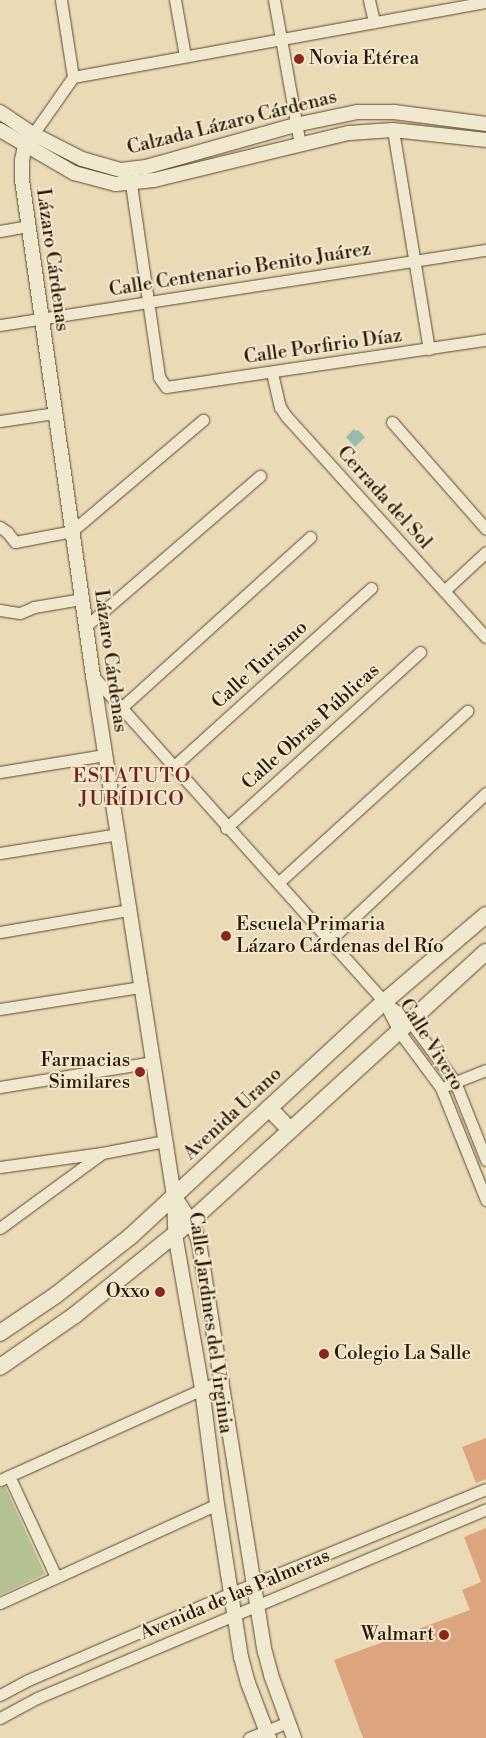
<!DOCTYPE html>
<html>
<head>
<meta charset="utf-8">
<style>
	body { margin:0 }
	#map { position:relative; width:486px; height:1738px; overflow:hidden; background:#eadbb6; font-family:"Libre Bodoni",serif }
	div>[style] { position:absolute }
	[style*='--x'] { left:calc(var(--x)*1px); top:calc(var(--y)*1px); width:calc(var(--w)*1px); rotate:calc(var(--a)*1deg) }
	.green>* { inset:0; background:#b4c190 }
	.water>* { inset:0; background:#98bbad }
	.building>* { inset:0; background:#dca580 }
	.roads { filter:drop-shadow(0 0 1px #5e472e) drop-shadow(0 0 1px #5e472e) }
	.minor>* { height:11px; margin:-5.5px; padding:0 5.5px; transform-origin:5.5px; border-radius:5.5px; background:#f1e8d0 }
	.tertiary>* { height:14px; margin:-7px; padding:0 7px; transform-origin:7px; border-radius:7px; background:#f1e8d0 }
	.secondary>* { height:16px; margin:-8px; padding:0 8px; transform-origin:8px; border-radius:8px; background:#f1e8d0 }
	.dots>* { width:14px; height:14px; translate:-50% -50%; box-sizing:border-box; border:2px solid #f1e8d0; border-radius:50% }
	span { translate:-50% -50%; white-space:nowrap; text-align:center; line-height:1.15; -webkit-text-stroke:4px #f1e8d0; paint-order:stroke }
	.poi-label { font-size:19px; color:#2f1601 }
	.left { translate:0 -50%; text-align:left }
	.right { translate:-100% -50%; text-align:right }
	.street-label { font-size:19px; color:#2f1601 }
	.neighbourhood-label { font-size:20px; color:#7a1f14; letter-spacing:1px }
</style>
</head>
<body>
<div id="map">
	<div class="green">
		<i style="clip-path:polygon(5px 1486px,45px 1574px,0 1595px,0 1488px)"></i>
	</div>
	<div class="water">
		<i style="clip-path:polygon(354px 429px,356px 431px,358px 430px,365px 437px,355px 447px,346px 437px)"></i>
	</div>
	<div class="building">
		<i style="clip-path:polygon(486px 1438px,486px 1479px,476px 1483px,462px 1447px)"></i>
		<i style="clip-path:polygon(486px 1528px,486px 1738px,363px 1738px,334px 1660px,470px 1610px,462px 1590px,481px 1582px,464px 1537px)"></i>
	</div>
	<div class="roads">
		<div class="minor">
			<i style="--x:175;--y:0;--w:57;--a:79.9"></i>
			<i style="--x:274;--y:0;--w:146;--a:79.8"></i>
			<i style="--x:369;--y:0;--w:23;--a:77"></i>
			<i style="--x:73;--y:77;--w:420;--a:-10.3"></i>
			<i style="--x:393;--y:130;--w:222;--a:80.7"></i>
			<i style="--x:33;--y:134;--w:70;--a:-54.9"></i>
			<i style="--x:73;--y:77;--w:78;--a:-98.9"></i>
			<i style="--x:131;--y:184;--w:195;--a:81.7"></i>
			<i style="--x:159;--y:377;--w:12;--a:55"></i>
			<i style="--x:166;--y:387;--w:323;--a:-8.4"></i>
			<i style="--x:0;--y:231;--w:28;--a:-10"></i>
			<i style="--x:0;--y:325;--w:492;--a:-8.8"></i>
			<i style="--x:272;--y:373;--w:35;--a:77"></i>
			<i style="--x:280;--y:407;--w:11;--a:56"></i>
			<i style="--x:286;--y:416;--w:298;--a:47.9"></i>
			<i style="--x:0;--y:421;--w:56;--a:-8.3"></i>
			<i style="--x:392;--y:422;--w:142;--a:48.7"></i>
			<i style="--x:0;--y:527;--w:9;--a:36"></i>
			<i style="--x:7;--y:532;--w:13;--a:51"></i>
			<i style="--x:15;--y:542;--w:58;--a:-10.9"></i>
			<i style="--x:72;--y:531;--w:172;--a:-40.3"></i>
			<i style="--x:444;--y:591;--w:57;--a:-42.9"></i>
			<i style="--x:0;--y:610;--w:20;--a:9"></i>
			<i style="--x:20;--y:613;--w:15;--a:-23"></i>
			<i style="--x:34;--y:607;--w:49;--a:-9.5"></i>
			<i style="--x:86;--y:626;--w:230;--a:-40.8"></i>
			<i style="--x:93;--y:676;--w:437;--a:48.2"></i>
			<i style="--x:384;--y:1002;--w:31;--a:36"></i>
			<i style="--x:409;--y:1020;--w:77;--a:53.4"></i>
			<i style="--x:455;--y:1082;--w:84;--a:68.3"></i>
			<i style="--x:121;--y:708;--w:255;--a:-42.1"></i>
			<i style="--x:173;--y:767;--w:267;--a:-42.1"></i>
			<i style="--x:0;--y:772;--w:106;--a:-9.2"></i>
			<i style="--x:226;--y:828;--w:262;--a:-42.2"></i>
			<i style="--x:0;--y:853;--w:120;--a:-9.1"></i>
			<i style="--x:278;--y:883;--w:256;--a:-42.3"></i>
			<i style="--x:0;--y:932;--w:131;--a:-9.7"></i>
			<i style="--x:329;--y:941;--w:216;--a:-43.3"></i>
			<i style="--x:385;--y:1004;--w:29;--a:63"></i>
			<i style="--x:398;--y:1030;--w:72;--a:53.4"></i>
			<i style="--x:441;--y:1088;--w:121;--a:68.1"></i>
			<i style="--x:0;--y:1009;--w:143;--a:-8.9"></i>
			<i style="--x:448;--y:1085;--w:41;--a:-21.5"></i>
			<i style="--x:0;--y:1087;--w:155;--a:-9.3"></i>
			<i style="--x:0;--y:1167;--w:103;--a:-7.8"></i>
			<i style="--x:102;--y:1153;--w:64;--a:-10.8"></i>
			<i style="--x:0;--y:1228;--w:125;--a:-36.2"></i>
			<i style="--x:9;--y:1476;--w:111;--a:65"></i>
			<i style="--x:0;--y:1480;--w:244;--a:-24.2"></i>
			<i style="--x:0;--y:1603;--w:239;--a:-24.5"></i>
			<i style="--x:0;--y:1695;--w:32;--a:-28"></i>
			<i style="--x:28;--y:1680;--w:221;--a:-23.2"></i>
			<i style="--x:231;--y:1593;--w:275;--a:-22.2"></i>
			<i style="--x:0;--y:1718;--w:42;--a:-28.4"></i>
			<i style="--x:37;--y:1698;--w:487;--a:-22.8"></i>
			<i style="--x:249;--y:1738;--w:42;--a:-22.3"></i>
		</div>
		<div class="tertiary">
			<i style="--x:0;--y:112;--w:40;--a:34"></i>
			<i style="--x:33;--y:134;--w:55;--a:27"></i>
			<i style="--x:82;--y:159;--w:41;--a:15.8"></i>
			<i style="--x:121;--y:170;--w:25;--a:-7"></i>
			<i style="--x:146;--y:167;--w:155;--a:-15.7"></i>
			<i style="--x:295;--y:125;--w:63;--a:-11.8"></i>
			<i style="--x:357;--y:112;--w:37;--a:0"></i>
			<i style="--x:394;--y:112;--w:93;--a:7.4"></i>
			<i style="--x:0;--y:130;--w:86;--a:30.2"></i>
			<i style="--x:74;--y:173;--w:43;--a:14.7"></i>
			<i style="--x:116;--y:184;--w:38;--a:-6"></i>
			<i style="--x:154;--y:180;--w:201;--a:-13.6"></i>
			<i style="--x:349;--y:133;--w:44;--a:-3.9"></i>
			<i style="--x:393;--y:130;--w:94;--a:6.1"></i>
			<i style="--x:33;--y:134;--w:14;--a:126"></i>
			<i style="--x:25;--y:145;--w:15;--a:101"></i>
			<i style="--x:22;--y:160;--w:20;--a:90"></i>
			<i style="--x:22;--y:180;--w:501;--a:81.85"></i>
			<i style="--x:93;--y:676;--w:526;--a:81.15"></i>
			<i style="--x:174;--y:1196;--w:38;--a:88"></i>
			<i style="--x:175;--y:1234;--w:157;--a:80.1"></i>
			<i style="--x:202;--y:1389;--w:116;--a:82.6"></i>
			<i style="--x:217;--y:1504;--w:155;--a:81.1"></i>
			<i style="--x:241;--y:1657;--w:27;--a:75"></i>
			<i style="--x:248;--y:1683;--w:59;--a:69.1"></i>
			<i style="--x:174;--y:1196;--w:30;--a:56"></i>
			<i style="--x:191;--y:1221;--w:22;--a:69"></i>
			<i style="--x:199;--y:1242;--w:415;--a:80.9"></i>
			<i style="--x:265;--y:1652;--w:24;--a:75"></i>
			<i style="--x:271;--y:1675;--w:67;--a:69.9"></i>
		</div>
		<div class="secondary">
			<i style="--x:269;--y:1108;--w:30;--a:46"></i>
			<i style="--x:0;--y:1333;--w:68;--a:-34.2"></i>
			<i style="--x:56;--y:1295;--w:95;--a:-38.2"></i>
			<i style="--x:131;--y:1236;--w:345;--a:-42.8"></i>
			<i style="--x:384;--y:1002;--w:134;--a:-40.5"></i>
			<i style="--x:0;--y:1367;--w:91;--a:-34.7"></i>
			<i style="--x:75;--y:1315;--w:149;--a:-39"></i>
			<i style="--x:191;--y:1221;--w:399;--a:-42.4"></i>
		</div>
	</div>
	<div class="dots">
		<i style="left:299px;top:59px;background:#8f2418"></i>
		<i style="left:226px;top:936px;background:#8f2418"></i>
		<i style="left:140px;top:1072px;background:#8f2418"></i>
		<i style="left:160px;top:1292px;background:#8f2418"></i>
		<i style="left:324px;top:1354px;background:#8f2418"></i>
		<i style="left:444px;top:1635px;background:#8f2418"></i>
	</div>
	<div class="poi-label">
		<span class="left" style="left:309px;top:59px">Novia Etérea</span>
		<span class="left" style="left:236px;top:936px">Escuela Primaria<br>Lázaro Cárdenas del Río</span>
		<span class="right" style="left:130px;top:1072px">Farmacias<br>Similares</span>
		<span class="right" style="left:150px;top:1292px">Oxxo</span>
		<span class="left" style="left:334px;top:1354px">Colegio La Salle</span>
		<span class="right" style="left:434px;top:1635px">Walmart</span>
	</div>
	<div class="street-label">
		<span style="left:232px;top:123px;rotate:-14deg">Calzada Lázaro Cárdenas</span>
		<span style="left:52px;top:260px;rotate:82deg">Lázaro Cárdenas</span>
		<span style="left:240px;top:270px;rotate:-9deg">Calle Centenario Benito Juárez</span>
		<span style="left:323px;top:347px;rotate:-8deg">Calle Porfirio Díaz</span>
		<span style="left:384px;top:498px;rotate:48deg">Cerrada del Sol</span>
		<span style="left:110px;top:661px;rotate:82deg">Lázaro Cárdenas</span>
		<span style="left:260px;top:665px;rotate:-42deg">Calle Turismo</span>
		<span style="left:311px;top:727px;rotate:-42deg">Calle Obras Públicas</span>
		<span style="left:431px;top:1045px;rotate:58deg">Calle Vivero</span>
		<span style="left:233px;top:1114px;rotate:-43deg">Avenida Urano</span>
		<span style="left:210px;top:1323px;rotate:82deg">Calle Jardines del Virginia</span>
		<span style="left:235px;top:1595px;rotate:-23deg">Avenida de las Palmeras</span>
	</div>
	<div class="neighbourhood-label">
		<span style="left:132px;top:788px">ESTATUTO<br>JURÍDICO</span>
	</div>
</div>
</body>
</html>
